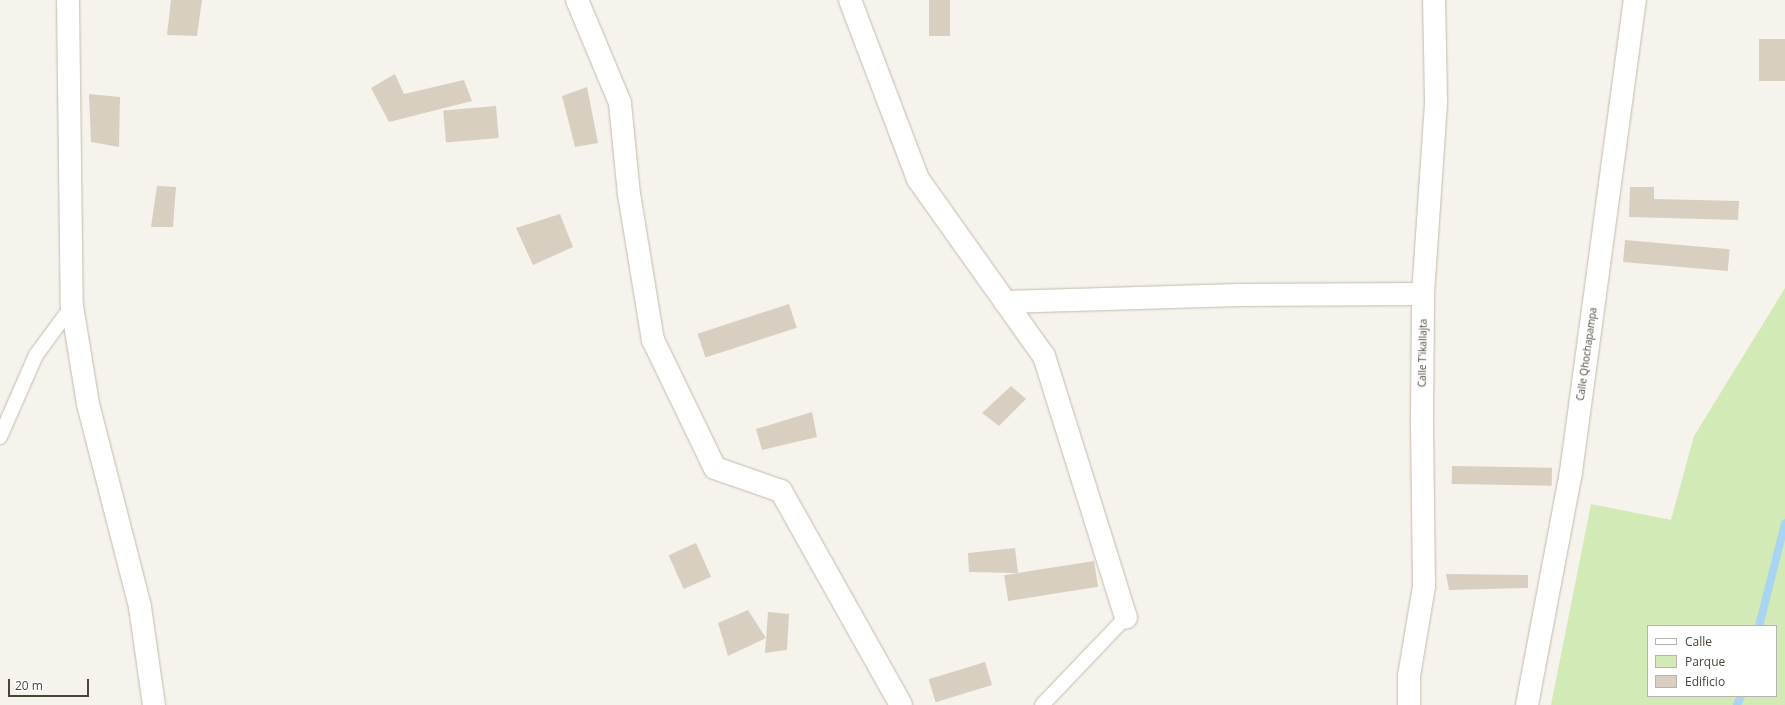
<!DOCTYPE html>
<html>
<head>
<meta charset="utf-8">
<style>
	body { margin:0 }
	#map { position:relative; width:1785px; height:705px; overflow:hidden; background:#f6f3ec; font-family:"Open Sans",sans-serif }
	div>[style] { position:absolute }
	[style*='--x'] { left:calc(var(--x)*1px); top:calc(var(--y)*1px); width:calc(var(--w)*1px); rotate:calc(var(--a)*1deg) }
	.green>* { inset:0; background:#d2eab5 }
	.stream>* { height:8px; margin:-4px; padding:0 4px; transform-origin:4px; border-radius:4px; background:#a9d4f2 }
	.building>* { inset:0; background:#d8cfc1; transform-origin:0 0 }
	.roads { filter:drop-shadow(0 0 1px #c2bbae) drop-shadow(0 0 1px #c2bbae) }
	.service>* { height:14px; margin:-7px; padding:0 7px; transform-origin:7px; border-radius:7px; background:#fff }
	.minor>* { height:22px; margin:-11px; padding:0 11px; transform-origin:11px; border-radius:11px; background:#fff }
	.tertiary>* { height:22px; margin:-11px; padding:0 11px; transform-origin:11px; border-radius:11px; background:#fff }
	span { translate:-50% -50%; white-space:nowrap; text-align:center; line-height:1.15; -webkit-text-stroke:3px #fff; paint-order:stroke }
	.street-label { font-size:10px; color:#4b4439 }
	.legend { position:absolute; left:1647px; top:625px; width:130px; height:72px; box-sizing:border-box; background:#fff; border:1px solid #b7b4b0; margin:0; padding:5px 7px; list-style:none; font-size:12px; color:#4b4439 }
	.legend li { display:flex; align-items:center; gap:8px; height:20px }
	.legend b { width:20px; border:1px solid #b7b4b0 }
	.scale { position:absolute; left:8px; top:679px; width:81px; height:18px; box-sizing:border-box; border:2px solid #4b4439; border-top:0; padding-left:5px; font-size:12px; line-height:14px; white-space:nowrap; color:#4b4439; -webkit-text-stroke:3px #fff; paint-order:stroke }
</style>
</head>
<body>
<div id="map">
	<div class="green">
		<i style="clip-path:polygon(evenodd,1785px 288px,1785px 705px,1551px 705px,1591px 504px,1671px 520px,1694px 436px,1785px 288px,1648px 626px,1776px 626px,1776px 696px,1648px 696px,1648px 626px)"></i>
	</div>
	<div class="stream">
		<i style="--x:1759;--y:626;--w:106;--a:-75.8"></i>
		<i style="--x:1737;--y:705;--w:10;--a:-66"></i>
	</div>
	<div class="building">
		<i style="clip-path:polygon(171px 0,202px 0,197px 36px,167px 35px)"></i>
		<i style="left:929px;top:0;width:21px;height:36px"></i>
		<i style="left:1759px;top:39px;width:26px;height:42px"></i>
		<i style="clip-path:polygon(395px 74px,404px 94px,464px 80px,472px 101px,389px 122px,371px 88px)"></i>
		<i style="clip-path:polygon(587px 87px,598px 143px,575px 147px,562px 96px)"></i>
		<i style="clip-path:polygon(89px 94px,120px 97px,119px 147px,91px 142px)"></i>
		<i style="left:496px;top:106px;width:32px;height:53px;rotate:85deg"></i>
		<i style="clip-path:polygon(157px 186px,176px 187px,173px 227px,151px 227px)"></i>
		<i style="clip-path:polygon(1630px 187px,1654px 187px,1654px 199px,1739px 201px,1738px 220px,1629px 217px)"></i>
		<i style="clip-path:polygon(560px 214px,573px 247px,533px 265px,516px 228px)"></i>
		<i style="left:1625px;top:240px;width:105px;height:22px;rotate:5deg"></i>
		<i style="left:789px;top:304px;width:25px;height:96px;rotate:72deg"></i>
		<i style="clip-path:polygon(1011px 386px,1026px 399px,999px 426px,982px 413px)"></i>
		<i style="clip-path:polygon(812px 412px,817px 437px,762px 450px,756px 429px)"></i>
		<i style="left:1452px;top:466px;width:100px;height:18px;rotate:1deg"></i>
		<i style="left:696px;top:543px;width:37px;height:30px;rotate:66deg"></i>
		<i style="clip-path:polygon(1015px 548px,1018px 573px,969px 572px,968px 553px)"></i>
		<i style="left:1094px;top:561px;width:26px;height:91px;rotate:81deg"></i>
		<i style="clip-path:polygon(1446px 574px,1528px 575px,1528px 588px,1449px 590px)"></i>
		<i style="clip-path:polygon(748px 610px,766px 638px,728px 656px,718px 623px)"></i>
		<i style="clip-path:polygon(768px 612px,789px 614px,787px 650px,765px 653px)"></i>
		<i style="left:985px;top:662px;width:24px;height:59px;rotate:73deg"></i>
	</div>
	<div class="roads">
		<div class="service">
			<i style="--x:0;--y:437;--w:90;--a:-66.3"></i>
			<i style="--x:36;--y:355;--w:61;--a:-53.7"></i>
			<i style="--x:1042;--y:705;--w:122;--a:-46.3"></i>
		</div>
		<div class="minor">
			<i style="--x:68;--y:0;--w:306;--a:89.3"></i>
			<i style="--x:72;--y:306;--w:99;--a:80.7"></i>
			<i style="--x:88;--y:404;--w:210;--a:75.6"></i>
			<i style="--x:140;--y:607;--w:99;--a:81.9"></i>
			<i style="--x:577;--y:0;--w:112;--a:67.3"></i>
			<i style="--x:620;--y:103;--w:91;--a:84.4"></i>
			<i style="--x:629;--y:194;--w:148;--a:80.7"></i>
			<i style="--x:653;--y:340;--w:142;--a:64.2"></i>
			<i style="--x:715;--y:468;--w:70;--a:19.2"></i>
			<i style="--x:781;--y:491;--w:245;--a:60.7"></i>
			<i style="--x:850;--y:0;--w:191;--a:69.2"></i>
			<i style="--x:918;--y:179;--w:217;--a:54.6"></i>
			<i style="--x:1044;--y:356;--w:274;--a:72.6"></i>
			<i style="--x:1005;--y:302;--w:234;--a:-1.7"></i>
			<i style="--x:1239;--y:295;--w:184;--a:-0.3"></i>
			<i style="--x:1409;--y:705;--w:29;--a:-90"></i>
			<i style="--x:1409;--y:676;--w:91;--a:-80.5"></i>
			<i style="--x:1424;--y:586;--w:168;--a:-90.7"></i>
			<i style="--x:1422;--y:418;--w:124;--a:-89.5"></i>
			<i style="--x:1423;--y:294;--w:193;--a:-86.1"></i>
			<i style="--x:1436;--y:101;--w:101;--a:-91.1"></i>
		</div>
		<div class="tertiary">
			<i style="--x:1527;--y:705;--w:237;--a:-79.3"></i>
			<i style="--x:1571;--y:472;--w:476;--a:-82.3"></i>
		</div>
	</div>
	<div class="street-label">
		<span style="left:1423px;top:353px;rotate:-89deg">Calle T'ikallajta</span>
		<span style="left:1587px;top:354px;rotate:-82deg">Calle Qhochapampa</span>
	</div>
	<ul class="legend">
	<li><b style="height:5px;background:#fff"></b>Calle</li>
	<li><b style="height:11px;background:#d2eab5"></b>Parque</li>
	<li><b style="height:11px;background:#d8cfc1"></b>Edificio</li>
	</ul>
	<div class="scale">20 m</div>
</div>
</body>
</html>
